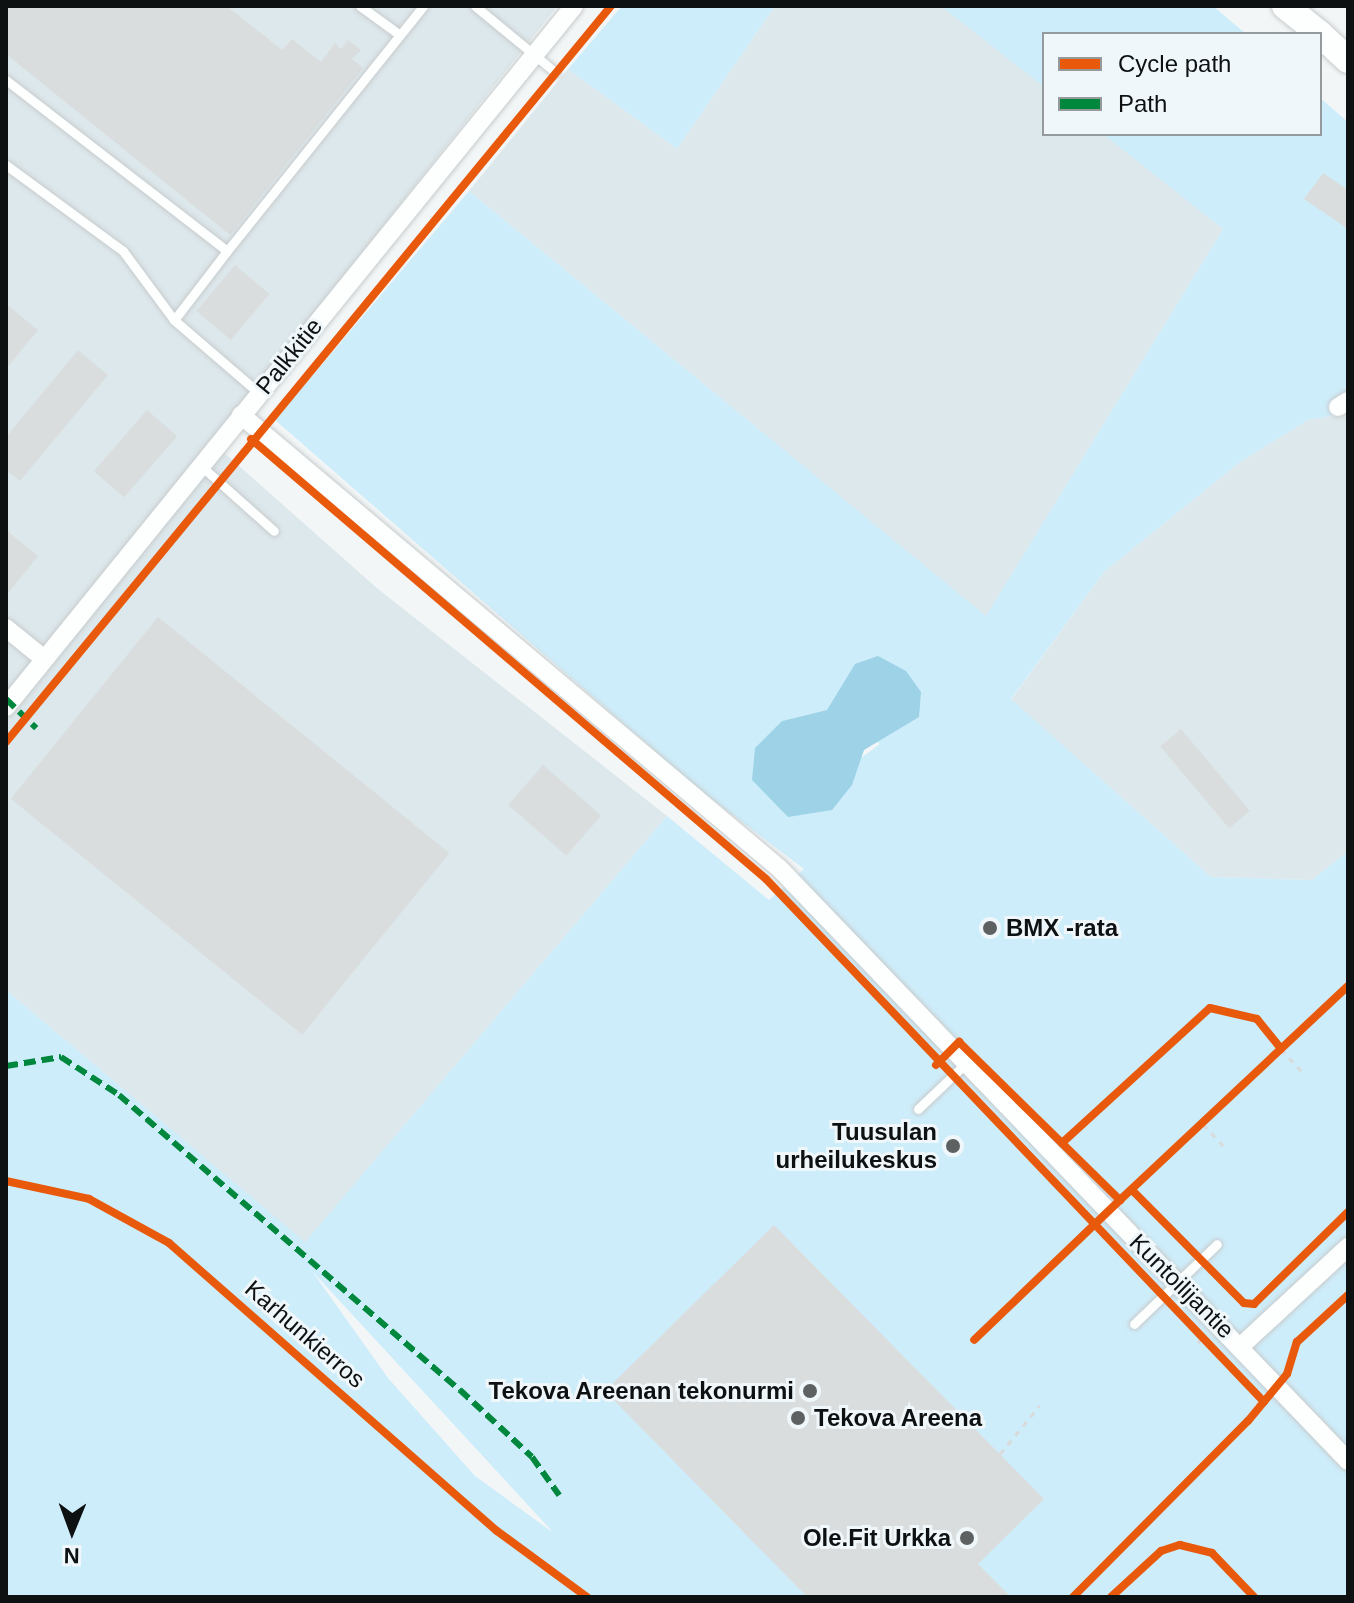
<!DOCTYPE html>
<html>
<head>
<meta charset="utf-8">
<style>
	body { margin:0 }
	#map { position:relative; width:1354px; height:1603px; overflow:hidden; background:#f2f6f7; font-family:Helvetica,sans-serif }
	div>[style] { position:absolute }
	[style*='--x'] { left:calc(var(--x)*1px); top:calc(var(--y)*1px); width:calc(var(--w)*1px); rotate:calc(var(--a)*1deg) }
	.built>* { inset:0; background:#dde8ec }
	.green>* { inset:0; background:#ceedfa }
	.water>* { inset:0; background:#9dd2e7 }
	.building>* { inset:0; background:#daddde; transform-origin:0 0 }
	.path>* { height:3px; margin-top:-1.5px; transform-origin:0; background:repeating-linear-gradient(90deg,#d8dadb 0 6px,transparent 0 12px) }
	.roads { filter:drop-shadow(0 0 2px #c7cbcc) drop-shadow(0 0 2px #c7cbcc) }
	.lane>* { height:9px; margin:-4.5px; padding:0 4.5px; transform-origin:4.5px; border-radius:4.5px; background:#fdfefe }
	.street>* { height:18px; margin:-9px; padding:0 9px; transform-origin:9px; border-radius:9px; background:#fdfefe }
	.secondary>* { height:26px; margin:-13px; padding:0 13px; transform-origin:13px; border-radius:13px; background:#fdfefe }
	.quiet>* { height:6px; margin-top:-3px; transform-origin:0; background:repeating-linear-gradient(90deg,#00873e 0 12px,transparent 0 18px) }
	.cycleway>* { height:8px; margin:-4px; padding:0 4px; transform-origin:4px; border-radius:4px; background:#e8590c }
	.dots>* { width:22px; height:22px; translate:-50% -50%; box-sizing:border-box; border:4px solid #eff7fa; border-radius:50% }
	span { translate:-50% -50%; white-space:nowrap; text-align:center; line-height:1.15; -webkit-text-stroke:6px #eff7fa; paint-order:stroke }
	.street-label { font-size:24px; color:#0e1112 }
	.poi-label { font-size:24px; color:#0e1112; font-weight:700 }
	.left { translate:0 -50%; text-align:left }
	.right { translate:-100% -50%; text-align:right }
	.frame { position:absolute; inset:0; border:8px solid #0e1112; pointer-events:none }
	.legend { position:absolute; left:1042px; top:32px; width:280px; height:104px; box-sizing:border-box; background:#eff7fa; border:2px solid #959b9d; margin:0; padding:10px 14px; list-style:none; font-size:24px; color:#0e1112 }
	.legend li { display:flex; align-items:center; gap:16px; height:40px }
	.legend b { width:40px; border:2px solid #959b9d }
	.north { position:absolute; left:32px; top:1491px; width:80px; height:80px; -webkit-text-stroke:6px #eff7fa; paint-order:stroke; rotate:181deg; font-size:22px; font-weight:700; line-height:32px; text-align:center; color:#0e1112 }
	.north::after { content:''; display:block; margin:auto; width:28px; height:36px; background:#0e1112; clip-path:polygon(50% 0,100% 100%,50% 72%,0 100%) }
</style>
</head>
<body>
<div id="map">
	<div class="built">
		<i style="clip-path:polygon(6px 6px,557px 6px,212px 442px,378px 589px,667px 816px,305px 1243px,6px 990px)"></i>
		<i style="clip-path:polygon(775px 6px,948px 6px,1044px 78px,1044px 134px,1111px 134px,1223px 229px,986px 617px,469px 191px,568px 69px,677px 149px)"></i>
		<i style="clip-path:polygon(1348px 413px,1348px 851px,1312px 880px,1211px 877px,1011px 700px,1104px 572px,1240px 462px,1308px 420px)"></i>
	</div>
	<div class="green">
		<i style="clip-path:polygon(622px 6px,775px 6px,677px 149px,568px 69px)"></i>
		<i style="clip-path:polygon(941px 6px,1213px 6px,1246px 34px,1044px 34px,1044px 87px)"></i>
		<i style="clip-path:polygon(evenodd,1320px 98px,1348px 122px,1348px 413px,1308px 420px,1240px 462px,1104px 572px,1011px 699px,1211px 877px,1312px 880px,1348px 851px,1348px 1597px,6px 1597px,6px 990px,305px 1242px,667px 816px,769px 900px,804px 869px,701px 791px,275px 420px,469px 191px,986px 616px,1223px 229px,1103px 134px,1320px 134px,1320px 98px,827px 710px,880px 744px,854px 763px,852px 785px,782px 721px,827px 710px,1320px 98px,312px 1271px,551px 1530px,551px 1531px,475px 1476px,388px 1378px,312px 1271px)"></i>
	</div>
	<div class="water">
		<i style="clip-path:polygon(878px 656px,906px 671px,921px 692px,919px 717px,864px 750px,852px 785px,832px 810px,788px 817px,752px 780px,755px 748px,782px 721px,827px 710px,855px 664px)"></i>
	</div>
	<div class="building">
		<i style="clip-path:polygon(6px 6px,227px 6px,282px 50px,292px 39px,321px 62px,335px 43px,341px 49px,348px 40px,361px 50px,352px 59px,363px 68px,230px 235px,6px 54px)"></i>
		<i style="clip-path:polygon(1323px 173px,1348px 190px,1348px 229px,1304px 199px)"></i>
		<i style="left:235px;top:265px;width:45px;height:60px;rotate:40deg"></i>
		<i style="clip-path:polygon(6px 304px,38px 330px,6px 369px)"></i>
		<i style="clip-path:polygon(78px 350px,108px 375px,20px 481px,6px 470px,6px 437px)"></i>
		<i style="left:147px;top:410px;width:40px;height:81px;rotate:41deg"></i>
		<i style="clip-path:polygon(6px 530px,38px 556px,6px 596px)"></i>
		<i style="left:158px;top:617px;width:375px;height:234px;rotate:39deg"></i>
		<i style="left:1181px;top:729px;width:107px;height:27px;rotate:50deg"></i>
		<i style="left:543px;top:765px;width:77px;height:53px;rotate:41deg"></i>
		<i style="clip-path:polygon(774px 1225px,1044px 1499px,978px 1564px,1011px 1597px,807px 1597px,605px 1391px)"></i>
	</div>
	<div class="path">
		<i style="--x:1281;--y:1049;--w:33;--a:47"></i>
		<i style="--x:1203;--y:1124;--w:33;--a:47"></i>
		<i style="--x:1198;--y:1343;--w:7;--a:-56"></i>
		<i style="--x:1256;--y:1404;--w:8;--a:-14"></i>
		<i style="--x:1000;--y:1454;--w:63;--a:-50.8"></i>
	</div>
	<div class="roads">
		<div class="lane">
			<i style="--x:360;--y:6;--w:49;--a:35.9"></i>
			<i style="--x:475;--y:6;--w:104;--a:39.5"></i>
			<i style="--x:6;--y:80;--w:279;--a:37.7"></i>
			<i style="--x:227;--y:251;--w:87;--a:127.5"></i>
			<i style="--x:174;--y:320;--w:112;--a:40.7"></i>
			<i style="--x:6;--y:165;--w:145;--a:36.3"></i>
			<i style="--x:123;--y:251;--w:86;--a:53.5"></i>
			<i style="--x:227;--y:251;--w:314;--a:-51.3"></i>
			<i style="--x:200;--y:465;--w:99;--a:41.7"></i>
			<i style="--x:918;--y:1109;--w:62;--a:-43.7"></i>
			<i style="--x:1134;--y:1324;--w:115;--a:-43.9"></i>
		</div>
		<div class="street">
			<i style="--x:1338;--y:407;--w:12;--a:-31"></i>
			<i style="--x:241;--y:415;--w:703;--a:40.1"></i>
			<i style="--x:779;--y:868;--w:822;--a:46.18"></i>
			<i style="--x:6;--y:628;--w:48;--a:39"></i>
			<i style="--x:6;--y:707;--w:902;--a:-50.98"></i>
			<i style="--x:1241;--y:1346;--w:146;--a:-42.8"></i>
		</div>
		<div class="secondary">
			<i style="--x:1285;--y:6;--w:45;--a:38.7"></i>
			<i style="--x:1320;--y:34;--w:38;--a:43"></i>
		</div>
	</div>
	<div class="quiet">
		<i style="--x:6;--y:699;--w:42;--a:44"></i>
		<i style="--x:6;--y:1066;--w:56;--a:-9.3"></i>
		<i style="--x:61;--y:1057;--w:69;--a:33.2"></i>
		<i style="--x:119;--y:1095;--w:451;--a:40.9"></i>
		<i style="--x:460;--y:1390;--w:98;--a:42.9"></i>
		<i style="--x:532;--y:1457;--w:47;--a:54.6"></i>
	</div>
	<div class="cycleway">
		<i style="--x:251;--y:439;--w:677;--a:40.51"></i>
		<i style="--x:766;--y:879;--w:722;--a:46.4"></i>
		<i style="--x:6;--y:742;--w:953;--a:-50.58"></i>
		<i style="--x:936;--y:1065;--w:33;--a:-45"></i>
		<i style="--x:959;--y:1042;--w:226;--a:44.5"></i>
		<i style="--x:1120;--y:1200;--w:202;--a:136.2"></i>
		<i style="--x:1062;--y:1143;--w:200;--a:-42.4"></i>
		<i style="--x:1210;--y:1008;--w:48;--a:13.2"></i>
		<i style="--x:1257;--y:1019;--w:38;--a:51"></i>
		<i style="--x:6;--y:1181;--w:85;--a:12.2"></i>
		<i style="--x:89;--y:1199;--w:91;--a:28.8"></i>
		<i style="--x:169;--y:1243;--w:436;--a:41.3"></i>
		<i style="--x:497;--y:1531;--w:112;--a:36.3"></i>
		<i style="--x:1132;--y:1190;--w:159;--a:45.3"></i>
		<i style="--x:1244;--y:1303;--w:10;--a:6"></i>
		<i style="--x:1254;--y:1304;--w:132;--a:-44.4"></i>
		<i style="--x:1120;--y:1200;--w:313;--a:-43.2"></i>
		<i style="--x:1073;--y:1597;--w:248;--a:-45.2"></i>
		<i style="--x:1248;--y:1421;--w:61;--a:-50.3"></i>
		<i style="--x:1287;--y:1374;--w:34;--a:-73"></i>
		<i style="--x:1297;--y:1342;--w:69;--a:-42.7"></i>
		<i style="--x:1111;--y:1597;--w:68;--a:-42.6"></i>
		<i style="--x:1161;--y:1551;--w:20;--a:-18"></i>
		<i style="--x:1180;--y:1545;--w:33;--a:14"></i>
		<i style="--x:1212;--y:1553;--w:61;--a:46.3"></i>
	</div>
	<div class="dots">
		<i style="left:990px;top:928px;background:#5e6162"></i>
		<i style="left:953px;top:1146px;background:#5e6162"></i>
		<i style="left:810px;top:1391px;background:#5e6162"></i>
		<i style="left:798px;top:1418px;background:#5e6162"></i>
		<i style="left:967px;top:1538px;background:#5e6162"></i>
	</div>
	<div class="street-label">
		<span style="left:289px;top:356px;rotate:-51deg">Palkkitie</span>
		<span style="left:1182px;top:1286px;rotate:45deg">Kuntoilijantie</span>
		<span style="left:305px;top:1334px;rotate:41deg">Karhunkierros</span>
	</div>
	<div class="poi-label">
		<span class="left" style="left:1006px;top:928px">BMX -rata</span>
		<span class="right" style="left:937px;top:1146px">Tuusulan<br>urheilukeskus</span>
		<span class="right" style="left:794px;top:1391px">Tekova Areenan tekonurmi</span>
		<span class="left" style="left:814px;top:1418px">Tekova Areena</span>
		<span class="right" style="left:951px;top:1538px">Ole.Fit Urkka</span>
	</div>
	<div class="frame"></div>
	<ul class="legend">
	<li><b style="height:10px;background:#e8590c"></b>Cycle path</li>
	<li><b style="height:10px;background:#00873e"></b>Path</li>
	</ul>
	<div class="north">N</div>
</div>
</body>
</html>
